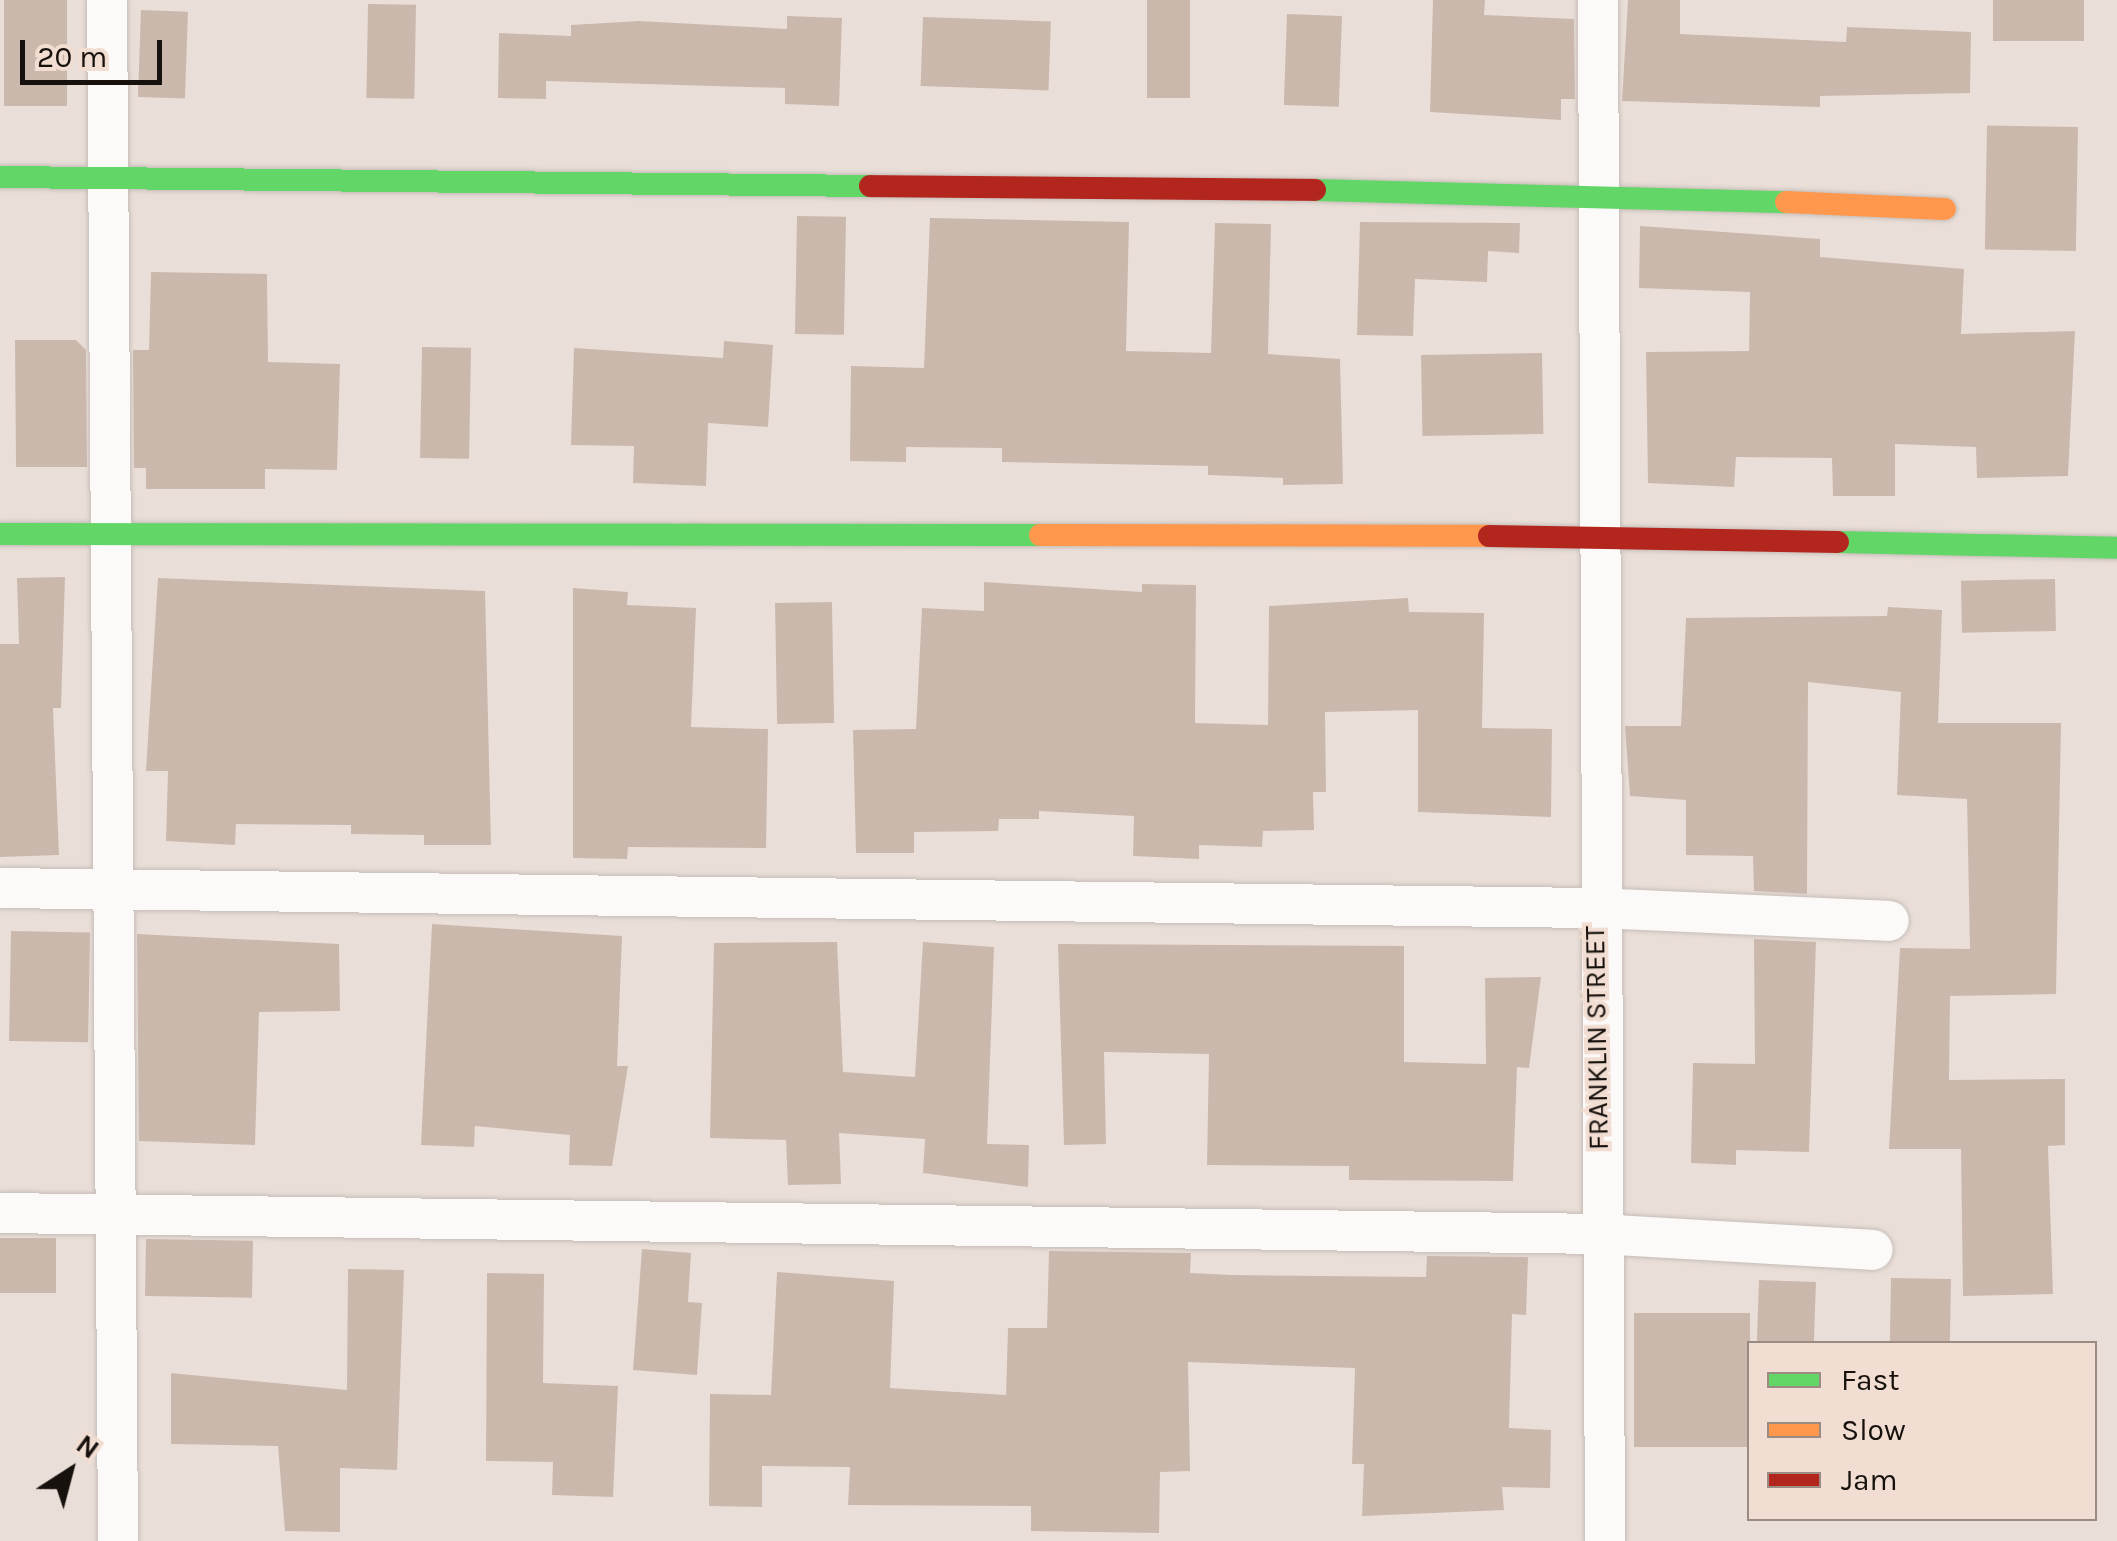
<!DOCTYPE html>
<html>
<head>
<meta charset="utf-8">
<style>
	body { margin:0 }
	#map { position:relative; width:2117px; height:1541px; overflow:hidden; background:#eadfd8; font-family:Karla,sans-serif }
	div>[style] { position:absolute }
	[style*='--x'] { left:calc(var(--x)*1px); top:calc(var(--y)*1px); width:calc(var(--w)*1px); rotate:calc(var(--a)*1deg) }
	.building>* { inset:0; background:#cbb8ad; transform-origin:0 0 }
	.roads { filter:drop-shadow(0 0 2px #c6bdb8) drop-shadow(0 0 2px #c6bdb8) }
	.street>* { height:40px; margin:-20px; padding:0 20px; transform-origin:20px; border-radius:20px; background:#fcfaf9 }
	.fast>* { height:22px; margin:-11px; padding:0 11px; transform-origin:11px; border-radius:11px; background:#63d668 }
	.slow>* { height:22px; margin:-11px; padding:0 11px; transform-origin:11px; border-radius:11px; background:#ff974d }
	.jam>* { height:22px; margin:-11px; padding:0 11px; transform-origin:11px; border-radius:11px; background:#b3261e }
	span { translate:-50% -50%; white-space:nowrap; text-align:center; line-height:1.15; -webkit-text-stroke:8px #f1ddd1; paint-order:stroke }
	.street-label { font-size:28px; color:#17110d }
	.legend { position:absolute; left:1747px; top:1341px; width:350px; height:180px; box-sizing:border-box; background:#f1ddd1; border:2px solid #9a8b83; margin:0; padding:12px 18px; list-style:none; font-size:30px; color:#17110d }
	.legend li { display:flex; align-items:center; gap:20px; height:50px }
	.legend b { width:50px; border:2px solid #9a8b83 }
	.north { position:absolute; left:20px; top:1421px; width:100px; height:100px; -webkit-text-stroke:8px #f1ddd1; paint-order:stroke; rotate:36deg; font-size:28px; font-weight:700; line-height:40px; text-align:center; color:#17110d }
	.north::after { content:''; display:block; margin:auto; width:35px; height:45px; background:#17110d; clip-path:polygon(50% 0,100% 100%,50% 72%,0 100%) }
	.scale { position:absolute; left:20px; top:40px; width:142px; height:45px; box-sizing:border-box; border:5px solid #17110d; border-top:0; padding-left:12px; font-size:30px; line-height:35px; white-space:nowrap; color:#17110d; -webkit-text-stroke:8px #f1ddd1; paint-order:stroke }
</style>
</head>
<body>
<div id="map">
	<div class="building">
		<i style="left:4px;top:0;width:63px;height:106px"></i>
		<i style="left:1147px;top:0;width:43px;height:98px"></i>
		<i style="clip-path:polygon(1433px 0,1485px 0,1484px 15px,1574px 19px,1575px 99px,1561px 99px,1561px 120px,1430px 112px)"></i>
		<i style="clip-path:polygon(1628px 0,1680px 0,1680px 34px,1846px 42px,1847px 27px,1971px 32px,1970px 93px,1820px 96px,1820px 107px,1622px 101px)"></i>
		<i style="left:1993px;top:0;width:91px;height:41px"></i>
		<i style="left:368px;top:4px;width:48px;height:94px;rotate:1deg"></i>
		<i style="left:141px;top:10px;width:47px;height:87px;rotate:2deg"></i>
		<i style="left:1287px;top:14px;width:55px;height:91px;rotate:2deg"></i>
		<i style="clip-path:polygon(787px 16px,842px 18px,839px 106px,785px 104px,785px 88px,546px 81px,546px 99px,498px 98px,499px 33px,571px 36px,571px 25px,639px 21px,787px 29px)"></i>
		<i style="left:923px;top:17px;width:128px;height:69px;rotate:2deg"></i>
		<i style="left:2078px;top:127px;width:124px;height:91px;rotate:91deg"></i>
		<i style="left:797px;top:216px;width:49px;height:118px;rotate:1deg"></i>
		<i style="clip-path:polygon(930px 218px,1129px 222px,1126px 351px,1211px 353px,1215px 223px,1271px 224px,1268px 354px,1340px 359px,1343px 484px,1283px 485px,1283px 478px,1208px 475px,1208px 466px,1002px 462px,1002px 448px,906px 447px,906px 462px,850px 461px,851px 366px,924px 368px)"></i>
		<i style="clip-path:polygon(1360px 222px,1520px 223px,1519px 253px,1488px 251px,1487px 282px,1415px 279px,1413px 336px,1357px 335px)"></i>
		<i style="clip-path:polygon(1640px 226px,1820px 239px,1820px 257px,1964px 269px,1961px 334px,2075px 331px,2068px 476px,1977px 478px,1976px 447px,1895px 444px,1895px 496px,1833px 496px,1832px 458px,1736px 457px,1734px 487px,1648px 483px,1646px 352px,1749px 351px,1750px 292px,1639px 288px)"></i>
		<i style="clip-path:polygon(151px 272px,267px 274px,268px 362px,340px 364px,337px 470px,265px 469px,265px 489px,146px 489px,146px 468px,134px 468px,133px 350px,149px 350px)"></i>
		<i style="clip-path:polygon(15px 340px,76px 340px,86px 350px,87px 467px,16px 467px)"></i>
		<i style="clip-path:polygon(724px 341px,773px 345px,768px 427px,708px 423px,706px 486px,633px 483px,634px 446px,571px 445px,574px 348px,723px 358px)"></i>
		<i style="left:422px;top:347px;width:49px;height:111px;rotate:1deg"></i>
		<i style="left:1542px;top:353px;width:81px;height:121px;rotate:89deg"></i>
		<i style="clip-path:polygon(65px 577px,61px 708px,53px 708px,59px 855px,0 857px,0 644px,19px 644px,17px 578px)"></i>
		<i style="clip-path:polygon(158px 578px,485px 591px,491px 845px,424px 845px,424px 835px,351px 834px,351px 825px,236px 824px,235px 845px,166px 841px,168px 771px,146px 771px)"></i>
		<i style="left:2055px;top:579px;width:52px;height:94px;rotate:89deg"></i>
		<i style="clip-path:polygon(984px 582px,1142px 592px,1142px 584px,1196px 585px,1195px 723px,1268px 725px,1269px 606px,1408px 598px,1409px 612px,1484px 613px,1482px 728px,1552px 729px,1551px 817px,1418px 812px,1418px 710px,1325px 712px,1326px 792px,1313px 792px,1314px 830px,1263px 831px,1262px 847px,1199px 845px,1199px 859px,1133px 856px,1134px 816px,1039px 811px,1039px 819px,999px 819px,998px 831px,914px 832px,914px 853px,856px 853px,853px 730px,916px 729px,922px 608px,984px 611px)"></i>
		<i style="clip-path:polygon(573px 588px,628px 592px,627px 605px,696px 608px,691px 727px,768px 729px,766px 848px,628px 847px,627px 859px,573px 858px)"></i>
		<i style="left:832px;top:602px;width:121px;height:57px;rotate:89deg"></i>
		<i style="clip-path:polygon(1888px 607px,1942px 610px,1938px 723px,2061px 723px,2056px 994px,1950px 996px,1949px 1080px,2065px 1079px,2065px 1145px,2048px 1146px,2053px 1294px,1963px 1296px,1961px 1149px,1889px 1149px,1900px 948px,1970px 949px,1967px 799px,1897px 795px,1901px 692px,1808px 682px,1807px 894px,1754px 891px,1753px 856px,1686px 855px,1686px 800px,1630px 796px,1625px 726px,1681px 726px,1686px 618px,1887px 616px)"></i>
		<i style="clip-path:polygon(432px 924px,622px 936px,617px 1066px,628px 1066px,612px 1166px,569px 1165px,570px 1135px,475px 1126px,474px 1147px,421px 1145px)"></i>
		<i style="left:11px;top:931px;width:79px;height:110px;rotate:1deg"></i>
		<i style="clip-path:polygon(137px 934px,339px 944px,340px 1011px,259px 1012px,255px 1145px,139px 1141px)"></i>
		<i style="clip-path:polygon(1754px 939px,1816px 942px,1809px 1152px,1736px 1150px,1736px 1165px,1691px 1163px,1693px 1063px,1755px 1064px)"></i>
		<i style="clip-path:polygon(837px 942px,843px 1072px,915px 1077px,923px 942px,994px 947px,987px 1144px,1029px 1145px,1028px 1187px,923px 1173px,925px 1139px,839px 1133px,841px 1184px,788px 1185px,786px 1140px,710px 1138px,714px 943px)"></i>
		<i style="clip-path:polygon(1058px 944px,1404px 946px,1404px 1062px,1486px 1064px,1485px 978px,1541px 977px,1529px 1068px,1517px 1067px,1513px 1181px,1349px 1180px,1349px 1166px,1207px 1165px,1209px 1054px,1104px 1052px,1106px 1144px,1064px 1145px)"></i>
		<i style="left:0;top:1238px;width:56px;height:55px"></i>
		<i style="left:146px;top:1239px;width:107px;height:57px;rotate:1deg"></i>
		<i style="clip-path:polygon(642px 1249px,691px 1253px,688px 1302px,702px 1303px,697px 1375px,633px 1370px)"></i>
		<i style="clip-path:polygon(1049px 1251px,1191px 1253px,1190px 1273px,1231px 1275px,1426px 1277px,1427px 1256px,1528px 1257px,1526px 1315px,1512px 1314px,1509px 1428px,1551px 1430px,1550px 1488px,1502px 1487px,1504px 1510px,1362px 1516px,1364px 1464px,1352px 1464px,1355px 1368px,1188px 1362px,1190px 1471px,1160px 1472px,1159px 1533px,1031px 1531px,1031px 1506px,848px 1505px,850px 1467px,762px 1466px,762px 1507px,709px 1506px,710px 1394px,771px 1395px,777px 1272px,894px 1281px,890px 1388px,1006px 1395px,1008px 1328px,1047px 1328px)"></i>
		<i style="clip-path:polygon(348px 1269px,404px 1270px,397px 1470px,340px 1468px,340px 1532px,285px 1531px,278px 1446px,171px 1444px,171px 1373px,347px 1390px)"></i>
		<i style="clip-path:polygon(487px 1273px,544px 1274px,543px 1383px,618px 1386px,613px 1497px,552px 1495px,553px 1462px,486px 1461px)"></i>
		<i style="left:1891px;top:1278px;width:60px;height:66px;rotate:1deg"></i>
		<i style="left:1759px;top:1280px;width:57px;height:64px;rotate:2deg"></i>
		<i style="left:1750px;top:1313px;width:134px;height:116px;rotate:90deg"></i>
	</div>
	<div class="roads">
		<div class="street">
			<i style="--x:107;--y:0;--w:1541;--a:89.59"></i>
			<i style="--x:1598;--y:0;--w:1541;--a:89.74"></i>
			<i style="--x:0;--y:888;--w:1596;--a:0.72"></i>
			<i style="--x:1596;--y:908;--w:293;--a:2.5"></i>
			<i style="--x:0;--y:1213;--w:1599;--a:0.75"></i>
			<i style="--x:1599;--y:1234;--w:274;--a:3.3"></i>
		</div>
		<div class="fast">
			<i style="--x:0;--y:177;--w:870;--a:0.59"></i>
			<i style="--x:1315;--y:190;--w:471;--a:1.5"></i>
			<i style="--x:0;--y:534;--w:1040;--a:0.06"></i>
			<i style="--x:1838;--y:542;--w:279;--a:1.2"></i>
		</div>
		<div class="slow">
			<i style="--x:1786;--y:202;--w:159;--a:2.5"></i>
			<i style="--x:1040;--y:535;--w:449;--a:0.1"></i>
		</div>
		<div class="jam">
			<i style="--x:870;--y:186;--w:445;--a:0.5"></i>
			<i style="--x:1489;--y:536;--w:349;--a:1"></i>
		</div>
	</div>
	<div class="street-label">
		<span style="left:1597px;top:1038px;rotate:-91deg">FRANKLIN STREET</span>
	</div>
	<ul class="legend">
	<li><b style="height:12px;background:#63d668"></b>Fast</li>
	<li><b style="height:12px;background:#ff974d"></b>Slow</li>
	<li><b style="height:12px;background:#b3261e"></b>Jam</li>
	</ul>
	<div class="north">N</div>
	<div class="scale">20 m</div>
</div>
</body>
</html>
